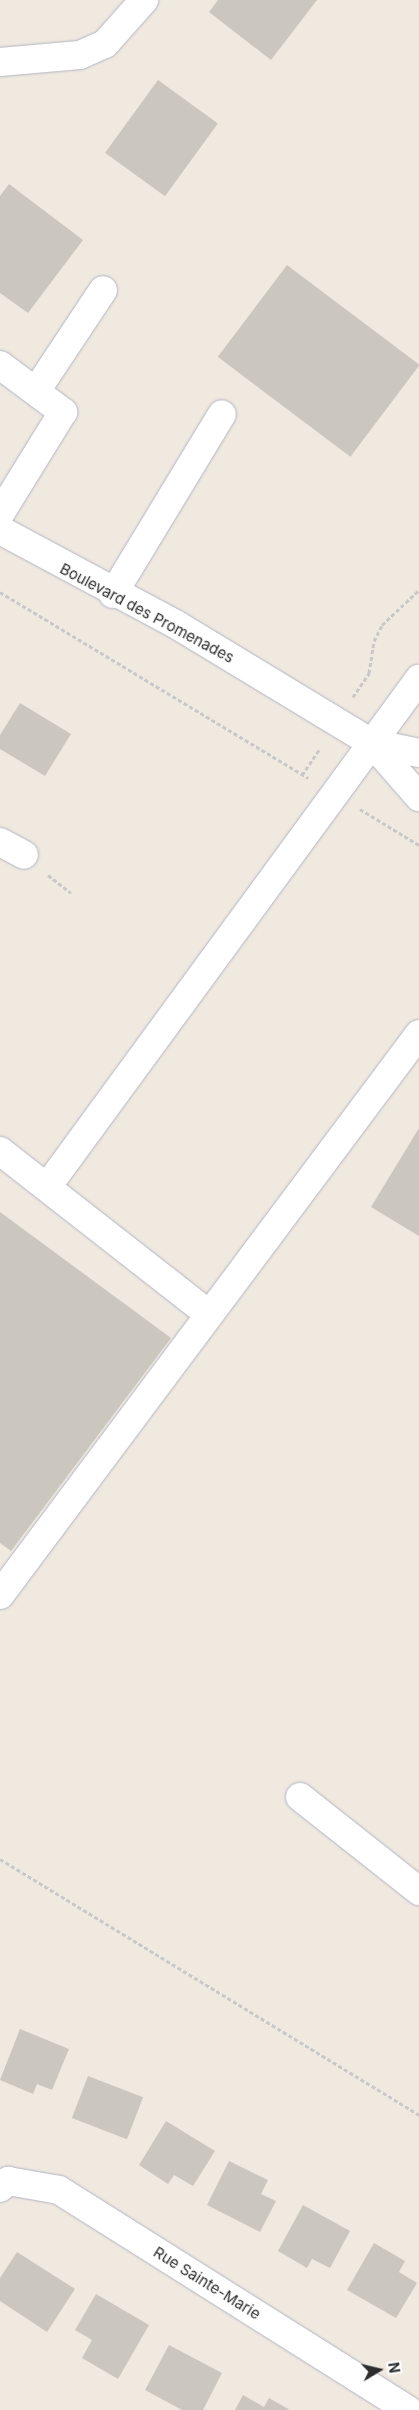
<!DOCTYPE html>
<html>
<head>
<meta charset="utf-8">
<style>
	body { margin:0 }
	#map { position:relative; width:419px; height:2410px; overflow:hidden; background:#efe9e0; font-family:Inter,sans-serif }
	div>[style] { position:absolute }
	[style*='--x'] { left:calc(var(--x)*1px); top:calc(var(--y)*1px); width:calc(var(--w)*1px); rotate:calc(var(--a)*1deg) }
	.building>* { inset:0; background:#cbc7be; transform-origin:0 0 }
	.path>* { height:3px; margin-top:-1.5px; transform-origin:0; background:repeating-linear-gradient(90deg,#c8c8c8 0 4px,transparent 0 6.5px) }
	.roads { filter:drop-shadow(0 0 1px #b3b5c1) drop-shadow(0 0 1px #b3b5c1) }
	.minor>* { height:28px; margin:-14px; padding:0 14px; transform-origin:14px; border-radius:14px; background:#fff }
	span { translate:-50% -50%; white-space:nowrap; text-align:center; line-height:1.15; -webkit-text-stroke:4px #fff; paint-order:stroke }
	.street-label { font-size:15px; color:#2d2d2d }
	.north { position:absolute; left:354px; top:2345px; width:50px; height:50px; -webkit-text-stroke:4px #fff; paint-order:stroke; rotate:81deg; font-size:14px; font-weight:700; line-height:20px; text-align:center; color:#2d2d2d }
	.north::after { content:''; display:block; margin:auto; width:18px; height:22px; background:#2d2d2d; clip-path:polygon(50% 0,100% 100%,50% 72%,0 100%) }
</style>
</head>
<body>
<div id="map">
	<div class="building">
		<i style="clip-path:polygon(218px 0,317px 0,271px 60px,209px 12px)"></i>
		<i style="left:158px;top:80px;width:74px;height:90px;rotate:36deg"></i>
		<i style="clip-path:polygon(9px 184px,83px 240px,28px 313px,0 293px,0 196px)"></i>
		<i style="left:287px;top:265px;width:166px;height:115px;rotate:37deg"></i>
		<i style="clip-path:polygon(20px 703px,71px 734px,45px 776px,0 749px,0 735px)"></i>
		<i style="clip-path:polygon(419px 1128px,419px 1236px,371px 1207px)"></i>
		<i style="clip-path:polygon(0 1212px,171px 1338px,11px 1551px,0 1543px)"></i>
		<i style="clip-path:polygon(20px 2029px,69px 2049px,52px 2090px,37px 2084px,33px 2094px,0 2080px)"></i>
		<i style="left:88px;top:2076px;width:59px;height:45px;rotate:21deg"></i>
		<i style="clip-path:polygon(166px 2121px,215px 2151px,193px 2186px,174px 2175px,168px 2184px,139px 2165px)"></i>
		<i style="clip-path:polygon(229px 2161px,268px 2180px,261px 2194px,276px 2201px,260px 2232px,207px 2205px)"></i>
		<i style="clip-path:polygon(303px 2205px,350px 2231px,330px 2268px,312px 2259px,307px 2268px,278px 2251px)"></i>
		<i style="clip-path:polygon(374px 2243px,405px 2261px,399px 2272px,417px 2283px,396px 2318px,347px 2290px)"></i>
		<i style="clip-path:polygon(17px 2252px,75px 2289px,47px 2332px,0 2301px,0 2278px)"></i>
		<i style="clip-path:polygon(96px 2294px,149px 2325px,118px 2379px,82px 2358px,92px 2340px,75px 2330px)"></i>
		<i style="clip-path:polygon(169px 2345px,222px 2373px,203px 2410px,182px 2410px,145px 2390px)"></i>
		<i style="clip-path:polygon(243px 2395px,264px 2407px,269px 2398px,290px 2410px,235px 2410px)"></i>
	</div>
	<div class="path">
		<i style="--x:0;--y:592;--w:360;--a:31.1"></i>
		<i style="--x:353;--y:697;--w:29;--a:-56"></i>
		<i style="--x:369;--y:673;--w:32;--a:-81"></i>
		<i style="--x:374;--y:641;--w:18;--a:-63"></i>
		<i style="--x:382;--y:625;--w:51;--a:-43.4"></i>
		<i style="--x:302;--y:775;--w:32;--a:-56"></i>
		<i style="--x:360;--y:809;--w:69;--a:31.4"></i>
		<i style="--x:48;--y:875;--w:29;--a:38"></i>
		<i style="--x:0;--y:1859;--w:491;--a:31.4"></i>
	</div>
	<div class="roads">
		<div class="minor">
			<i style="--x:0;--y:62;--w:80;--a:-5"></i>
			<i style="--x:80;--y:55;--w:27;--a:-24"></i>
			<i style="--x:105;--y:44;--w:59;--a:-48.4"></i>
			<i style="--x:0;--y:365;--w:79;--a:36.7"></i>
			<i style="--x:63;--y:412;--w:120;--a:121.7"></i>
			<i style="--x:36;--y:391;--w:121;--a:-56.4"></i>
			<i style="--x:0;--y:530;--w:201;--a:28.2"></i>
			<i style="--x:177;--y:625;--w:228;--a:31.2"></i>
			<i style="--x:372;--y:743;--w:72;--a:49"></i>
			<i style="--x:113;--y:594;--w:210;--a:-58.8"></i>
			<i style="--x:372;--y:743;--w:48;--a:12"></i>
			<i style="--x:0;--y:842;--w:27;--a:28"></i>
			<i style="--x:0;--y:1151;--w:265;--a:38"></i>
			<i style="--x:47;--y:1187;--w:630;--a:-53.79"></i>
			<i style="--x:0;--y:1595;--w:700;--a:-53.24"></i>
			<i style="--x:300;--y:1797;--w:152;--a:38.3"></i>
			<i style="--x:0;--y:2188;--w:11;--a:-41"></i>
			<i style="--x:8;--y:2181;--w:52;--a:10"></i>
			<i style="--x:59;--y:2190;--w:413;--a:32.2"></i>
		</div>
	</div>
	<div class="street-label">
		<span style="left:147px;top:613px;rotate:28deg">Boulevard des Promenades</span>
		<span style="left:207px;top:2283px;rotate:32deg">Rue Sainte-Marie</span>
	</div>
	<div class="north">N</div>
</div>
</body>
</html>
